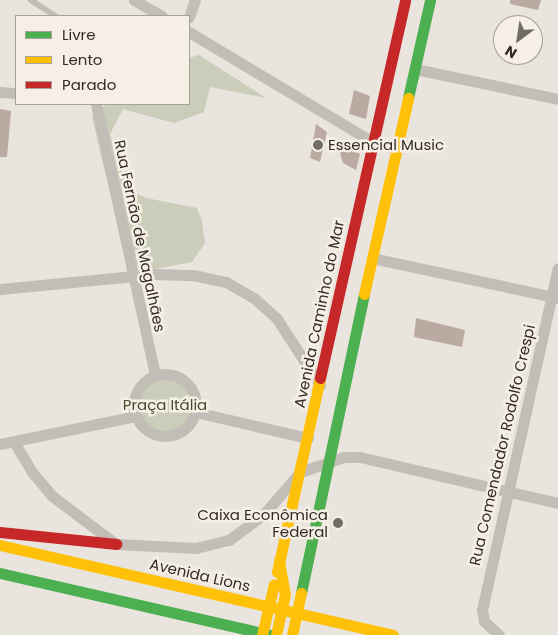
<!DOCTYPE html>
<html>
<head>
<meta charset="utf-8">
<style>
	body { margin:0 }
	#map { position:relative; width:558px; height:635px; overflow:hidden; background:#eae4de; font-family:Poppins,sans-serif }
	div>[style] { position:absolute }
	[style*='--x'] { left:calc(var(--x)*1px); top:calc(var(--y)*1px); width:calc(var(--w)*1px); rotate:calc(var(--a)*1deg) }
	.green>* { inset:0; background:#cacdba }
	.round { border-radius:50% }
	.building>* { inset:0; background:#bbaaa2 }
	.lane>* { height:5.5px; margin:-2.75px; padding:0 2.75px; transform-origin:2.75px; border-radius:2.75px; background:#c2bdb7 }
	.street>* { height:11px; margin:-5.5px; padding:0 5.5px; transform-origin:5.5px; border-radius:5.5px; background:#c2bdb7 }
	.street>.ring { margin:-5.5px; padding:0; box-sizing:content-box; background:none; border:11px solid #c2bdb7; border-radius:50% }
	.fast>* { height:11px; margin:-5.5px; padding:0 5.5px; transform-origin:5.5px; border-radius:5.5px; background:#4caf50 }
	.slow>* { height:11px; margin:-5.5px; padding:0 5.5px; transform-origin:5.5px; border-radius:5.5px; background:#ffc107 }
	.jam>* { height:11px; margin:-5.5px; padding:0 5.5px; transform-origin:5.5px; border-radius:5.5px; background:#c62828 }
	.slow-bridge>* { height:11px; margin:-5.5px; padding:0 5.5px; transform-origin:5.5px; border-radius:5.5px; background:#ffc107 }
	.dots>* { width:14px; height:14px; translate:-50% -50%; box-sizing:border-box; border:2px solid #f6efe5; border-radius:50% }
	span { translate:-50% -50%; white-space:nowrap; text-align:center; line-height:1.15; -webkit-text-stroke:5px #f6efe5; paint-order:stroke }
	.poi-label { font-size:15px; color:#322b27 }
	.left { translate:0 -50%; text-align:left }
	.right { translate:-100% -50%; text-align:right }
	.street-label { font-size:15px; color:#322b27 }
	.park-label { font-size:15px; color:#414d2e }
	.legend { position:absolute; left:15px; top:15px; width:175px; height:90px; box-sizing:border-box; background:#f6efe5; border:1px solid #a8a199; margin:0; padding:6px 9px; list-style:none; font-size:15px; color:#322b27 }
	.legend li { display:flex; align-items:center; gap:10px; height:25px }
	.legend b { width:25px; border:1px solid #a8a199 }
	.north { position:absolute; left:493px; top:15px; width:50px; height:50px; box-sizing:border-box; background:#f6efe5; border:1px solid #a8a199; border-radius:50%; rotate:211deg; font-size:14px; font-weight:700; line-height:20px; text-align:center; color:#322b27 }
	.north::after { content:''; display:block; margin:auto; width:18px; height:22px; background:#726c67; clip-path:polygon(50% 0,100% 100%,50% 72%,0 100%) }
</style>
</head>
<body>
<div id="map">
	<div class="green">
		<i style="clip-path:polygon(199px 55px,266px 98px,210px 87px,204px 112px,174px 123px,123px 109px,110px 134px,128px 190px,146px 198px,197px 208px,202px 221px,205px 243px,192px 262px,155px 269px,126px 261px,92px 117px,107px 104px,189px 104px,189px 58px)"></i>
		<i class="round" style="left:138px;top:378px;width:54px;height:54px"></i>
	</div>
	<div class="building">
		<i style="clip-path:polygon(510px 0,541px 0,538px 10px,510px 4px)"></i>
		<i style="clip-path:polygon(354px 90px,370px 96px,366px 119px,349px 114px)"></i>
		<i style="clip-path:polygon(0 109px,11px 111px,7px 157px,0 157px)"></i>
		<i style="clip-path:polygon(316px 124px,327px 132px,320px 162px,310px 158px)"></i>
		<i style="clip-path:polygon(336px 139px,360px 154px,356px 170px,343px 163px)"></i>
		<i style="clip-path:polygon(416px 318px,465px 330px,462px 347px,414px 337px)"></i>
	</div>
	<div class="lane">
		<i style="--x:31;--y:0;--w:30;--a:33"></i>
	</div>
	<div class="street">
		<i style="--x:134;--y:0;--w:32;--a:30"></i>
		<i style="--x:189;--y:17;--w:18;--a:-71"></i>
		<i style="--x:189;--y:32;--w:214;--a:30.9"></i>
		<i style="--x:373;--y:142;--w:25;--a:16"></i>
		<i style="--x:415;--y:69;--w:146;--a:11.8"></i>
		<i style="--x:0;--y:92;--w:16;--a:4"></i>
		<i style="--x:96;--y:104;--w:277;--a:77.7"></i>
		<i style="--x:372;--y:258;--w:190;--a:12.1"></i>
		<i style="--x:0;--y:289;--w:156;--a:-5.5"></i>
		<i style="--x:155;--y:274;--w:38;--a:2"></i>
		<i style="--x:193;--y:275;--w:34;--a:12"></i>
		<i style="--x:226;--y:282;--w:32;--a:30"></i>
		<i style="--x:254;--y:298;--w:31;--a:42"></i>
		<i style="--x:277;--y:319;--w:79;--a:56.9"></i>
		<i class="ring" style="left:134px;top:374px;width:51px;height:51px"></i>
		<i style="--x:195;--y:412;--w:116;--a:13"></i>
		<i style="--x:14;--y:442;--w:35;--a:59"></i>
		<i style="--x:32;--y:472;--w:31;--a:50"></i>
		<i style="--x:52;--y:496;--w:80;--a:36.9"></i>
		<i style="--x:116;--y:544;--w:80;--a:2.9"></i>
		<i style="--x:196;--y:548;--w:34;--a:-14"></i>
		<i style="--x:229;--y:540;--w:44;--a:-36.6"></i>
		<i style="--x:264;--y:514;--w:55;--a:-49.4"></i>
		<i style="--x:300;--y:472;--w:46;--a:-18.8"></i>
		<i style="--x:344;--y:457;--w:16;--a:0"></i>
		<i style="--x:360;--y:457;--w:203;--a:13.1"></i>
		<i style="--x:0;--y:444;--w:138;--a:-11.7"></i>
		<i style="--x:499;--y:635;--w:21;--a:-137"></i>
		<i style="--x:484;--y:621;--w:11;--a:-100"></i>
		<i style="--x:482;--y:610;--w:350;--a:-77.5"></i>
	</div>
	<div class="fast">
		<i style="--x:408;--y:98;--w:100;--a:-77.3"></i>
		<i style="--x:0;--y:573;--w:278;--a:12.9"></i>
		<i style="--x:301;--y:593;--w:306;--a:-78.1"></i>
	</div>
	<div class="slow">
		<i style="--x:364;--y:294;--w:201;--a:-77.3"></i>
		<i style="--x:0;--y:545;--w:403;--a:12.9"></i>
		<i style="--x:279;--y:561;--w:34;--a:80"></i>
		<i style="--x:277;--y:572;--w:199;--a:-77.5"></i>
	</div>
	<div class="jam">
		<i style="--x:320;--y:378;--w:387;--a:-77.3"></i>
		<i style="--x:0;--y:532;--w:117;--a:5.9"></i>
	</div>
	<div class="slow-bridge">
		<i style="--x:262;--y:635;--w:52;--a:-76.8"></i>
		<i style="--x:276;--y:635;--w:42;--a:-77.6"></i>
		<i style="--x:292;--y:635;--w:43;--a:-77.9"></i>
	</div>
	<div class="dots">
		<i style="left:318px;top:145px;background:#726c67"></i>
		<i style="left:338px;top:523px;background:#726c67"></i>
	</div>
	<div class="poi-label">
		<span class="left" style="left:328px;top:145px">Essencial Music</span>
		<span class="right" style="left:328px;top:523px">Caixa Econômica<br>Federal</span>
	</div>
	<div class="street-label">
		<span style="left:140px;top:236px;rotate:78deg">Rua Fernão de Magalhães</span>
		<span style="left:319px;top:314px;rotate:-78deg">Avenida Caminho do Mar</span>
		<span style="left:502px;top:445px;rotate:-77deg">Rua Comendador Rodolfo Crespi</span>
		<span style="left:200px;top:575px;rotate:13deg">Avenida Lions</span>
	</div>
	<div class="park-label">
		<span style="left:165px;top:405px">Praça Itália</span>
	</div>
	<ul class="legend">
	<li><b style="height:6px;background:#4caf50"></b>Livre</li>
	<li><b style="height:6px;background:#ffc107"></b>Lento</li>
	<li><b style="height:6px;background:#c62828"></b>Parado</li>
	</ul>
	<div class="north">N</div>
</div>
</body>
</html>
